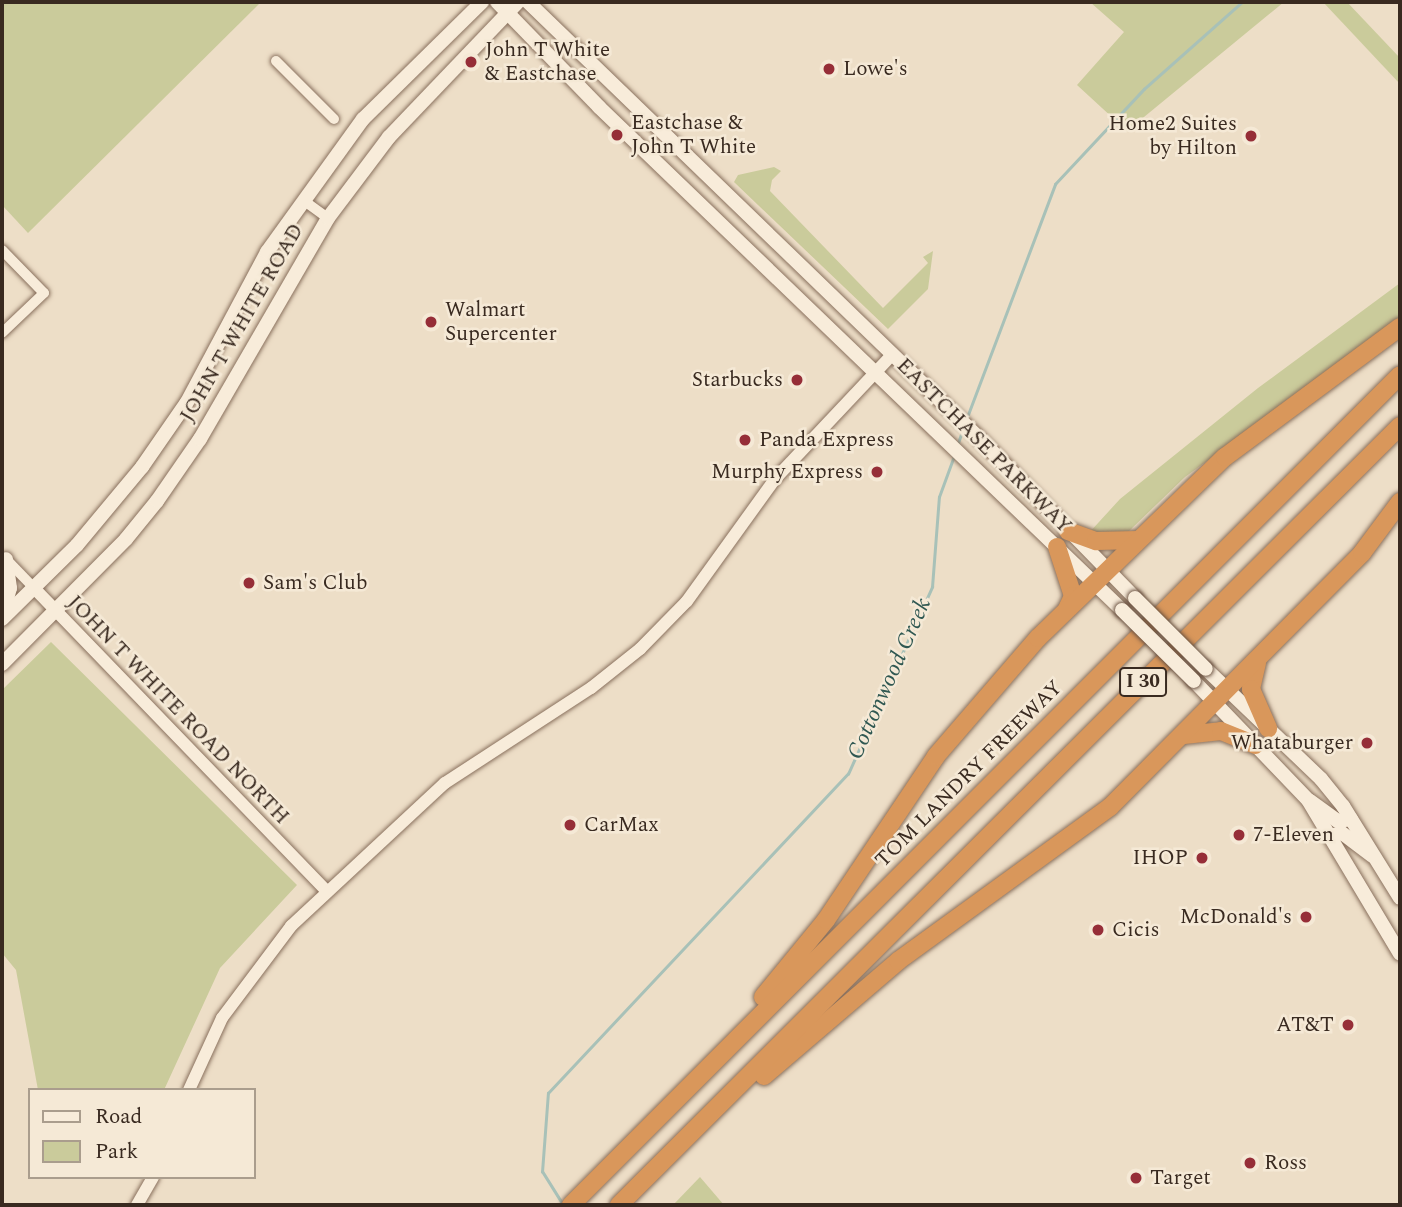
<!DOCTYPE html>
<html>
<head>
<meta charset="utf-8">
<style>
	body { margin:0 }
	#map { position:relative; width:1402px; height:1207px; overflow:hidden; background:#eddec7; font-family:Spectral,serif }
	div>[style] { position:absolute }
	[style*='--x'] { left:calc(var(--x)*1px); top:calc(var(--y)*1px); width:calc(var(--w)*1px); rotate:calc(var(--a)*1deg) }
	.green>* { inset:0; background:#cacb9b }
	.stream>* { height:2.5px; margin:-1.25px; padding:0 1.25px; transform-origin:1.25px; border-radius:1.25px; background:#a8c1b8 }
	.roads { filter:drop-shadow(0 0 2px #89705d) drop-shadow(0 0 2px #89705d) }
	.minor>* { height:10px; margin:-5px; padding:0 5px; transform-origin:5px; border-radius:5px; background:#f8ecda }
	.tertiary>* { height:12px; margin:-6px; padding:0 6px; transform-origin:6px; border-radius:6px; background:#f8ecda }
	.secondary>* { height:14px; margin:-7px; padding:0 7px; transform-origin:7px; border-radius:7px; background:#f8ecda }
	.motorway>* { height:18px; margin:-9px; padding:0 9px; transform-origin:9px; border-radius:9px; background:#d9975b }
	.bridges { filter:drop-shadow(0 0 2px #6a5140) drop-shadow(0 0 2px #6a5140) }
	.secondary-bridge>* { height:14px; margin:-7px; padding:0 7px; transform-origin:7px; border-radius:7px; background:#f8ecda }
	.dots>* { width:19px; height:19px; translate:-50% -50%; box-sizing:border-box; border:4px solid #f5e9d6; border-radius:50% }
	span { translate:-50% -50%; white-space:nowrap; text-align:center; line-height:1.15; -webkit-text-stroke:5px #f5e9d6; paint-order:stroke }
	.shield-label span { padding:2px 5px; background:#f5e9d6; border:2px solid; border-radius:5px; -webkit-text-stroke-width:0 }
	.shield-label { font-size:19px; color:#392a20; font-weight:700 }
	.poi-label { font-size:21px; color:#392a20 }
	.left { translate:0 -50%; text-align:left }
	.right { translate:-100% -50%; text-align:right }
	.street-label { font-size:21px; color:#392a20 }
	.water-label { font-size:23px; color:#305852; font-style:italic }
	.frame { position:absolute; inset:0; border:4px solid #392a20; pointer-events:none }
	.legend { position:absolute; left:28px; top:1088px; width:228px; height:91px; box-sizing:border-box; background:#f5e9d6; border:2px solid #aa9d8d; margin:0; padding:9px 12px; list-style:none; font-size:21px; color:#392a20 }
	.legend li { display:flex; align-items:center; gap:14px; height:35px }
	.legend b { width:35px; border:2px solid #aa9d8d }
</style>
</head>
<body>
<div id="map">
	<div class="green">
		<i style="clip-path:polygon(2px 2px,261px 2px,28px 233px,2px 205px)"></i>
		<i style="clip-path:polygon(1090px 2px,1284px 2px,1127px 131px,1077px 85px,1124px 32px)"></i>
		<i style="clip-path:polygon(1323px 2px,1347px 2px,1400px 58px,1400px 84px)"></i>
		<i style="clip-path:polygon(774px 167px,781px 171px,772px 180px,770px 191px,883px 308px,928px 263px,923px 257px,933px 251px,928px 289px,888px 329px,734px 182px,738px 175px)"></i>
		<i style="clip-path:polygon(1400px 283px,1400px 321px,1185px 477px,1128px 532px,1088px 534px,1120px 499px,1258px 388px)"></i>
		<i style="clip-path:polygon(51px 642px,297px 885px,220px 968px,164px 1090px,38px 1090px,16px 970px,2px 953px,2px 690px)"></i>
		<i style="clip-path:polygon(700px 1177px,724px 1205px,673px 1205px)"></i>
	</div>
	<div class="stream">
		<i style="--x:966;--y:420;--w:252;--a:-69.3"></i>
		<i style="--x:1055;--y:184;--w:130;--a:-46.9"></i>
		<i style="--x:1144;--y:89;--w:131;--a:-41.6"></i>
		<i style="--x:957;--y:446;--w:18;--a:-71"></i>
		<i style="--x:563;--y:1205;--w:39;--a:-122"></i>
		<i style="--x:542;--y:1172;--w:79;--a:-85.7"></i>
		<i style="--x:548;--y:1093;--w:438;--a:-46.8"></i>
		<i style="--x:848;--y:774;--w:205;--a:-65.8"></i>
		<i style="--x:932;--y:587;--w:90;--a:-85.6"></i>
		<i style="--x:939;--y:497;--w:44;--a:-69.9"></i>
	</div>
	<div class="roads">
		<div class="minor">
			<i style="--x:276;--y:61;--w:82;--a:45"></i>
			<i style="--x:303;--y:200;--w:31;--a:36"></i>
			<i style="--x:2;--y:250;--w:60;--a:45.7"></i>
			<i style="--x:44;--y:293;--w:58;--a:136.4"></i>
			<i style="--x:7;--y:560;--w:39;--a:46"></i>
		</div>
		<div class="tertiary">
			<i style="--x:34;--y:588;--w:421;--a:46"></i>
			<i style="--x:189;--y:1090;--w:79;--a:-65.4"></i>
			<i style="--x:222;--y:1018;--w:115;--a:-53.1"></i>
			<i style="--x:291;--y:926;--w:210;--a:-42.9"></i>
			<i style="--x:445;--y:783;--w:174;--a:-33.1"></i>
			<i style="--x:591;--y:688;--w:63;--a:-38.5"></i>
			<i style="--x:640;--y:649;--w:67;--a:-45.6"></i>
			<i style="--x:687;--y:601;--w:150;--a:-54.2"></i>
			<i style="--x:775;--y:479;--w:170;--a:-46.7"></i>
			<i style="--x:137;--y:1205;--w:32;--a:-60"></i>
		</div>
		<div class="secondary">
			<i style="--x:497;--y:2;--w:146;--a:45.8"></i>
			<i style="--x:599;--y:107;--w:726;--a:43.88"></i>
			<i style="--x:528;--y:2;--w:626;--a:44.03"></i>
			<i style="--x:978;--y:437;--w:225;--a:45.7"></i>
			<i style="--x:2;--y:616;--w:29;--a:-74"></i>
			<i style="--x:10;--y:588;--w:29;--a:-98"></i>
			<i style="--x:2;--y:619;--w:105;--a:-44.6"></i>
			<i style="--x:77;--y:545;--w:102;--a:-50.2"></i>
			<i style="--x:142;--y:467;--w:79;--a:-55.3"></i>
			<i style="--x:187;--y:402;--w:170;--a:-61.9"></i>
			<i style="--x:267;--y:252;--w:164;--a:-54.2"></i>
			<i style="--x:363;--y:119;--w:167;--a:-44.5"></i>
			<i style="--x:2;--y:664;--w:176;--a:-45.2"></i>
			<i style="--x:126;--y:539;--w:49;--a:-50.8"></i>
			<i style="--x:157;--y:501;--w:75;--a:-55.3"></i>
			<i style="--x:200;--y:439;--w:255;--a:-59.9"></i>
			<i style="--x:328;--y:218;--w:101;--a:-53"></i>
			<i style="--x:389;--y:137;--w:187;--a:-46.3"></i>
			<i style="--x:1206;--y:669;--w:159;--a:43.7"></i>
			<i style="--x:1321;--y:779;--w:35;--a:51"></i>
			<i style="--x:1343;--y:806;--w:108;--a:58.2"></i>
			<i style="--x:1194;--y:681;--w:165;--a:46.2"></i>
			<i style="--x:1308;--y:800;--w:179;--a:59.1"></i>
			<i style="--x:1310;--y:801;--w:34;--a:36"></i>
			<i style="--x:1338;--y:821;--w:13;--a:-9"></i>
			<i style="--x:1329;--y:836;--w:13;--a:-13"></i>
			<i style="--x:1342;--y:833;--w:38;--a:37"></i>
		</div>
		<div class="motorway">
			<i style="--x:1068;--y:531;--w:30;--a:20"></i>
			<i style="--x:1096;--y:541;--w:42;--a:-1.4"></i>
			<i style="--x:1057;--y:547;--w:52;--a:71.9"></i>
			<i style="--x:1073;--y:596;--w:14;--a:115"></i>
			<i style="--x:1257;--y:663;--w:27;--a:103"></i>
			<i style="--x:1251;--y:689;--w:43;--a:66.4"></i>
			<i style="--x:1184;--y:735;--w:37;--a:-6"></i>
			<i style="--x:1221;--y:731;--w:37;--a:22"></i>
			<i style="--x:763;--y:997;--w:99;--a:-50.7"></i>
			<i style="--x:826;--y:920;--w:197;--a:-56.1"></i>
			<i style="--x:936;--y:756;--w:156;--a:-49.2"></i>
			<i style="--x:1038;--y:638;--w:260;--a:-44.1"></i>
			<i style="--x:1225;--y:457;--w:218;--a:-36.6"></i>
			<i style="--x:764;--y:1076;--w:177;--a:-40.6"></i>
			<i style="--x:898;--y:961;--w:262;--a:-36"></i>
			<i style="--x:1110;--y:807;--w:358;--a:-45.2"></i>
			<i style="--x:1362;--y:553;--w:64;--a:-53.3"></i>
			<i style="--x:571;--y:1205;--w:1173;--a:-45.03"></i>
			<i style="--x:619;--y:1205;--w:1103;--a:-44.93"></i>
		</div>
	</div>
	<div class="bridges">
		<div class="secondary-bridge">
			<i style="--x:1135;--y:598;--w:100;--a:45"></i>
			<i style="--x:1122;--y:610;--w:101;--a:44.6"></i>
		</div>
	</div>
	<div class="dots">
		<i style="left:471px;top:62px;background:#962e38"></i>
		<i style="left:829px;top:69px;background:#962e38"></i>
		<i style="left:617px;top:135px;background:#962e38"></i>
		<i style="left:1251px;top:136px;background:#962e38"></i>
		<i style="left:431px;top:322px;background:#962e38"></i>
		<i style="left:797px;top:380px;background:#962e38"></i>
		<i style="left:745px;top:440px;background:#962e38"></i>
		<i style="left:877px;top:472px;background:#962e38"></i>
		<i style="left:249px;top:583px;background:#962e38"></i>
		<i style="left:1367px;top:743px;background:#962e38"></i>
		<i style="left:570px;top:825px;background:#962e38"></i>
		<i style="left:1239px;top:835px;background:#962e38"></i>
		<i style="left:1202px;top:858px;background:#962e38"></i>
		<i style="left:1306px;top:917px;background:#962e38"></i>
		<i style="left:1098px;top:930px;background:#962e38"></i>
		<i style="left:1348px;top:1025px;background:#962e38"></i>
		<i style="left:1250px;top:1163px;background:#962e38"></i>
		<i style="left:1136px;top:1178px;background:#962e38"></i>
	</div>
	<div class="shield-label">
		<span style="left:1143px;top:682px">I 30</span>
	</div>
	<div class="poi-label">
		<span class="left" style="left:485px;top:62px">John T White<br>&amp; Eastchase</span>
		<span class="left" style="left:843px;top:69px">Lowe's</span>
		<span class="left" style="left:631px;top:135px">Eastchase &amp;<br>John T White</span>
		<span class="right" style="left:1237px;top:136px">Home2 Suites<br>by Hilton</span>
		<span class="left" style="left:445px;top:322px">Walmart<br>Supercenter</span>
		<span class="right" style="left:783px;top:380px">Starbucks</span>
		<span class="left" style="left:759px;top:440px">Panda Express</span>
		<span class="right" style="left:863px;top:472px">Murphy Express</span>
		<span class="left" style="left:263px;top:583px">Sam's Club</span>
		<span class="right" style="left:1353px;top:743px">Whataburger</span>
		<span class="left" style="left:584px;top:825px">CarMax</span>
		<span class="left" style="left:1253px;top:835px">7-Eleven</span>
		<span class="right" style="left:1188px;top:858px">IHOP</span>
		<span class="right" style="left:1292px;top:917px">McDonald's</span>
		<span class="left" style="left:1112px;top:930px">Cicis</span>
		<span class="right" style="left:1334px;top:1025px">AT&amp;T</span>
		<span class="left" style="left:1264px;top:1163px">Ross</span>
		<span class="left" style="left:1150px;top:1178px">Target</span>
	</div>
	<div class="street-label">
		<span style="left:242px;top:323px;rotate:-60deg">JOHN T WHITE ROAD</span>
		<span style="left:984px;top:446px;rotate:45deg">EASTCHASE PARKWAY</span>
		<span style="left:178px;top:710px;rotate:46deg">JOHN T WHITE ROAD NORTH</span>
		<span style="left:969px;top:774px;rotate:-45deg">TOM LANDRY FREEWAY</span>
	</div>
	<div class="water-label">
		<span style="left:890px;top:679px;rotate:-66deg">Cottonwood Creek</span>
	</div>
	<div class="frame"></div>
	<ul class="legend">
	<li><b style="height:9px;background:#f8ecda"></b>Road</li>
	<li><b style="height:19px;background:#cacb9b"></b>Park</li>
	</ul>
</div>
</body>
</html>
